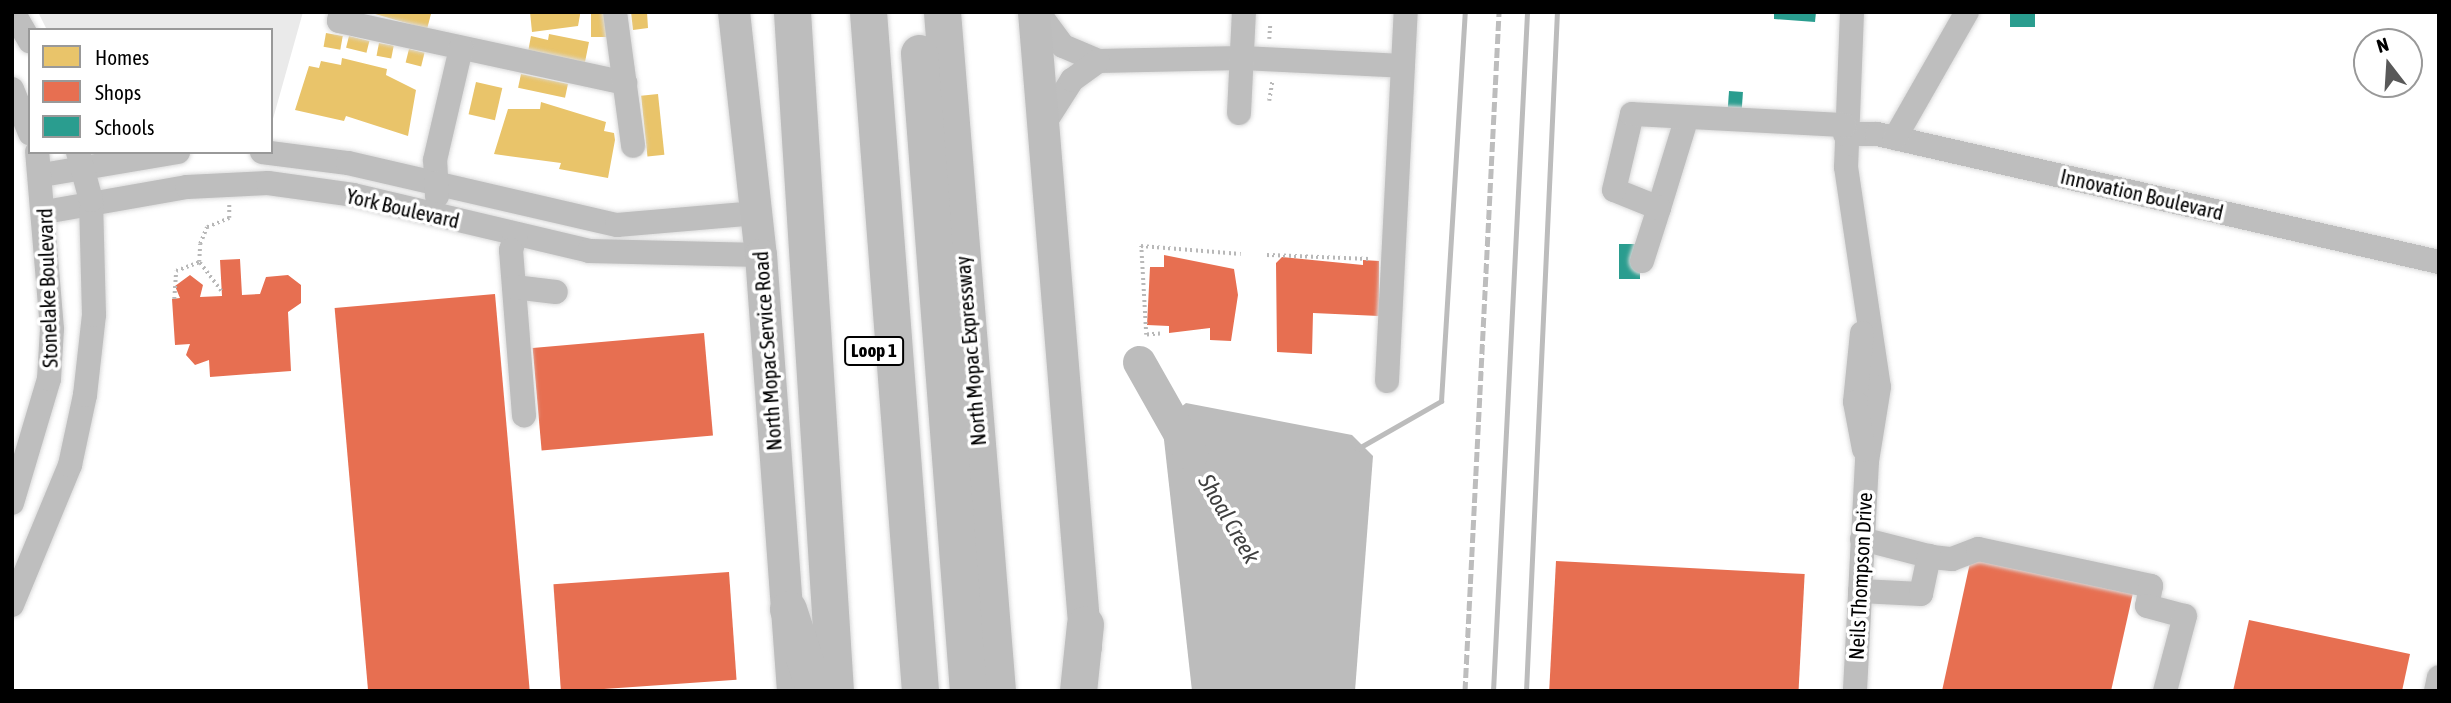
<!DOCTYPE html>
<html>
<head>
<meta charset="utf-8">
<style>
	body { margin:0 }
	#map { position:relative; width:2451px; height:703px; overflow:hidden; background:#fff; font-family:"Asap Condensed",sans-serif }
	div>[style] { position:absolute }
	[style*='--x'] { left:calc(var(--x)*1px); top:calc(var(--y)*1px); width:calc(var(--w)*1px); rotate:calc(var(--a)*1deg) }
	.green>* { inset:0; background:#eaeaea }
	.water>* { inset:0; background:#bcbcbc }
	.homes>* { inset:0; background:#e9c46a; transform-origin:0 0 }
	.shops>* { inset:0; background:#e76f51; transform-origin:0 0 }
	.schools>* { inset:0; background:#2a9d8f; transform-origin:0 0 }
	.stream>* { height:5px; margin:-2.5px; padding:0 2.5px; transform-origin:2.5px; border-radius:2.5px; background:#bcbcbc }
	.river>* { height:33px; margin:-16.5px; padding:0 16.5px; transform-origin:16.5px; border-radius:16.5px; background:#bcbcbc }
	.path>* { height:3.5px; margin-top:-1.75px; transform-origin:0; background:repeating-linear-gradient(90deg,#b8b8b8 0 2px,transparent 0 5.5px) }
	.roads { filter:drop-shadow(0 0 2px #dbdbdb) drop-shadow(0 0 2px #dbdbdb) }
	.minor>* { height:24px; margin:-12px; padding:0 12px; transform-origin:12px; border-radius:12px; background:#bebebe }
	.major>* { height:32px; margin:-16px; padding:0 16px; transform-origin:16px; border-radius:16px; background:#bdbdbd }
	.highway>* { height:37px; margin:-18.5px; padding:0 18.5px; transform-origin:18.5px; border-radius:18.5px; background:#bdbdbd }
	.rail>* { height:5px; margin-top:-2.5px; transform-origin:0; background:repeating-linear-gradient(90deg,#bdbdbd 0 10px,transparent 0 13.5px) }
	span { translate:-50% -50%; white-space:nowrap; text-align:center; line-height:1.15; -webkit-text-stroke:7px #fff; paint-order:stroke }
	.shield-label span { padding:2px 5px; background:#fff; border:2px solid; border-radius:5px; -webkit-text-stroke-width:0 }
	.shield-label { font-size:19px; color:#000; font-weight:700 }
	.street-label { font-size:21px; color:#000 }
	.water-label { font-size:23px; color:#404040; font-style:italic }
	.frame { position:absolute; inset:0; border:14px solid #000; pointer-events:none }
	.legend { position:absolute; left:28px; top:28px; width:245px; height:126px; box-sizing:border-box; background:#fff; border:2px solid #999; margin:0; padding:9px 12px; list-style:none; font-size:21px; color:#000 }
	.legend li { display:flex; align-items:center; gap:14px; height:35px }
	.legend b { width:35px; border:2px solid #999 }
	.north { position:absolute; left:2353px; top:28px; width:70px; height:70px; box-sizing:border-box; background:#fff; border:2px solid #999; border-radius:50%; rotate:343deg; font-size:19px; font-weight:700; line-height:28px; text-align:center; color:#000 }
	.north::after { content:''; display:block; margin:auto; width:24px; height:32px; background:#595959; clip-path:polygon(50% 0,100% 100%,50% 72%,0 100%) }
</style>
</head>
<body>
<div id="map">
	<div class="green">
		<i style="clip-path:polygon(38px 12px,303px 12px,271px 126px,271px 30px,47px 30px)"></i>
	</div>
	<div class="water">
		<i style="clip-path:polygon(1186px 403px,1352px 435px,1373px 456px,1355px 691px,1192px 691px,1162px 422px)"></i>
	</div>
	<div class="homes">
		<i style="clip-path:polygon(368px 12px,425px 12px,431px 14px,427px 29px)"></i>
		<i style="clip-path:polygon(530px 12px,580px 12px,580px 15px,578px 26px,532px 32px)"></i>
		<i style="left:591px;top:12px;width:16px;height:25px"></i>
		<i style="clip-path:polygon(631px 12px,647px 12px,648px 28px,633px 30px)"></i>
		<i style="left:326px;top:33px;width:17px;height:14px;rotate:10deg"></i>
		<i style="clip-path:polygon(549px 34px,589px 42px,585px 62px,528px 52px,531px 36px,548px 40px)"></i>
		<i style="left:349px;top:36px;width:21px;height:12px;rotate:14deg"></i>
		<i style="left:379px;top:43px;width:15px;height:13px;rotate:11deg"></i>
		<i style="left:409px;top:49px;width:16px;height:14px;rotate:14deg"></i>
		<i style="clip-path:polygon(342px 58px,387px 69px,386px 75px,416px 90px,408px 136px,346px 116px,344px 121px,295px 110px,309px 66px,319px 68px,321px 61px,341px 65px)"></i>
		<i style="left:521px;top:74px;width:48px;height:14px;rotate:12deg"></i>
		<i style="left:476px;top:82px;width:27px;height:33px;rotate:13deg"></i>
		<i style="left:658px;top:94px;width:61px;height:17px;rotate:84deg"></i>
		<i style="clip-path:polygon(541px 102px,606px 122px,604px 131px,614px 133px,615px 140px,608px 178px,559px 169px,561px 163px,494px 154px,508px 109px,540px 109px)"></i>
	</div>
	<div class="shops">
		<i style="clip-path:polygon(1164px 255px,1234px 269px,1238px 295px,1231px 341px,1210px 340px,1210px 328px,1169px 333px,1169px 326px,1147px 325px,1150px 267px,1164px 267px)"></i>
		<i style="clip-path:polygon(1282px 257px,1363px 265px,1363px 260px,1379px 261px,1379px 316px,1313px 313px,1312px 354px,1277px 352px,1276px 263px)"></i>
		<i style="clip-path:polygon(240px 259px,242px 295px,260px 294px,266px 277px,288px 275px,301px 285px,301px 303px,288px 312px,291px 371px,210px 377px,209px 360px,195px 365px,186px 355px,190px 344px,175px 345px,172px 299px,180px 298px,175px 286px,190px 275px,203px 285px,200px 297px,222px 296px,220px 260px)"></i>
		<i style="left:495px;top:294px;width:398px;height:161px;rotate:85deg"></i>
		<i style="left:704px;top:333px;width:103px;height:172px;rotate:85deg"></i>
		<i style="clip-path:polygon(1971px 558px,2133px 593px,2111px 691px,1942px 691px)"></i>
		<i style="left:1556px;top:561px;width:249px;height:130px;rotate:3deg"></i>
		<i style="left:729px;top:572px;width:108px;height:176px;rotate:86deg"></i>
		<i style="clip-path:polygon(2249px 620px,2410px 654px,2402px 691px,2233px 691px)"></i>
	</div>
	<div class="schools">
		<i style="clip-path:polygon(1774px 12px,1816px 12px,1815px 22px,1774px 19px)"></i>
		<i style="left:2010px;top:12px;width:25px;height:15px"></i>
		<i style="left:1729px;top:91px;width:14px;height:16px;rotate:4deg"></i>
		<i style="left:1619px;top:244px;width:21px;height:35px"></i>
	</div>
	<div class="stream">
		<i style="--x:1357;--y:449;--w:97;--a:-29.7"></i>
		<i style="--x:1441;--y:401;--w:390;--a:-86.5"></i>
		<i style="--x:1493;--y:691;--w:680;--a:-87.13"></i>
		<i style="--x:1526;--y:691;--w:680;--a:-87.39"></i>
	</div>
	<div class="river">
		<i style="--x:1139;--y:362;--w:106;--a:60.5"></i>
	</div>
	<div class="path">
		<i style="--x:1269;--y:39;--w:16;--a:-86"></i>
		<i style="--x:1269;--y:101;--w:19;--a:-81"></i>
		<i style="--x:1267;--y:255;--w:103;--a:2.2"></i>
		<i style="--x:221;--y:291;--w:36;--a:-127"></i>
		<i style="--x:199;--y:262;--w:18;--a:-87"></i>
		<i style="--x:200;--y:244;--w:18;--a:-68"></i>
		<i style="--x:207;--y:227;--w:24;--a:-22"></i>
		<i style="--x:229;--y:218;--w:14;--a:-90"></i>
		<i style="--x:174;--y:299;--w:28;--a:-86"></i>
		<i style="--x:176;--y:271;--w:25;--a:-21"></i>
		<i style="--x:1160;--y:334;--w:14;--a:176"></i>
		<i style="--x:1146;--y:335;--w:89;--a:-93.2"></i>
		<i style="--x:1141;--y:246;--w:100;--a:4.6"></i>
	</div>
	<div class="roads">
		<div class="minor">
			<i style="--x:13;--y:12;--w:34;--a:60"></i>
			<i style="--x:341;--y:12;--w:9;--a:103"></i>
			<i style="--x:339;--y:21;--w:293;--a:12.2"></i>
			<i style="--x:615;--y:12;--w:135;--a:82.3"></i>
			<i style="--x:1038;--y:12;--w:42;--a:53.7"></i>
			<i style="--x:1063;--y:46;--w:38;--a:23"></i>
			<i style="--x:1098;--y:61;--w:144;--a:-1.2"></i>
			<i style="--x:1242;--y:58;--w:161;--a:2.8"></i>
			<i style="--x:1852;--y:12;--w:155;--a:92.2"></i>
			<i style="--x:1846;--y:167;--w:222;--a:81.5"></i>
			<i style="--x:1879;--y:387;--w:75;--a:99.2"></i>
			<i style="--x:1867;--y:461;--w:230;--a:93"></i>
			<i style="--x:12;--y:89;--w:48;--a:67.8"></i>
			<i style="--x:1239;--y:113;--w:101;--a:-87.2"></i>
			<i style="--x:1042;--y:127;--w:56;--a:-57.4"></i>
			<i style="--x:1072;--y:80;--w:32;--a:-36"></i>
			<i style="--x:1845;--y:134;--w:32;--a:0"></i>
			<i style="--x:1877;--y:134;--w:576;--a:12.83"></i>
			<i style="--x:1895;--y:138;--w:145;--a:-60.3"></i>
			<i style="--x:262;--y:152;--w:87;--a:7.3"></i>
			<i style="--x:348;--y:163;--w:276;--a:13"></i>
			<i style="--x:617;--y:225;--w:140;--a:-4.9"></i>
			<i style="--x:42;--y:175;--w:138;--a:-9.6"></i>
			<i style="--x:437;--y:196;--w:36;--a:-93"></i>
			<i style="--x:435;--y:160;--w:115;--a:-76.9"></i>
			<i style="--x:1659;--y:208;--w:92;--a:-72.9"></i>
			<i style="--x:45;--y:212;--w:144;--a:-10"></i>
			<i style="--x:187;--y:187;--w:81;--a:-2.8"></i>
			<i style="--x:268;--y:183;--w:86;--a:8"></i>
			<i style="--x:353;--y:195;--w:243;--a:13.3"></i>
			<i style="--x:589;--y:251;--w:172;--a:1.3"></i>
			<i style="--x:516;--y:234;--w:17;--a:107"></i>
			<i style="--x:511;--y:250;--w:166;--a:85.5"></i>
			<i style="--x:1642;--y:261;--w:56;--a:-72.2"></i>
			<i style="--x:1659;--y:208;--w:48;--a:-158.2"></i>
			<i style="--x:1614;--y:190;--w:78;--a:-76.7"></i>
			<i style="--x:1632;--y:114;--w:213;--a:3"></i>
			<i style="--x:514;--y:287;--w:42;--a:6.8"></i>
			<i style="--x:1862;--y:333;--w:69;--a:95.8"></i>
			<i style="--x:1855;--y:402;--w:48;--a:79.2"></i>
			<i style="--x:1387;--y:381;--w:369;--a:-87.1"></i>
			<i style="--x:12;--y:503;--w:129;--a:-73.4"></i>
			<i style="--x:49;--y:379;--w:50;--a:-86.6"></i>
			<i style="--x:52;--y:329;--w:178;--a:-94.8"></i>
			<i style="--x:1862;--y:539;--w:72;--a:14.4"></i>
			<i style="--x:1932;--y:557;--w:20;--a:6"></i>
			<i style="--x:1952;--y:559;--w:28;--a:-21"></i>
			<i style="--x:1978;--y:549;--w:177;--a:12.1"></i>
			<i style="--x:2151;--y:586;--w:20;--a:101"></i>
			<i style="--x:2147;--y:606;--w:39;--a:15"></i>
			<i style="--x:2185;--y:616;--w:78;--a:104.9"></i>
			<i style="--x:1860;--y:591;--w:61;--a:2.8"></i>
			<i style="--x:1921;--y:594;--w:39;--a:-78"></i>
			<i style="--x:12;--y:605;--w:152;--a:-67.5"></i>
			<i style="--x:70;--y:465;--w:72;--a:-77.9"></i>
			<i style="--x:85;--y:395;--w:81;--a:-83.6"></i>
			<i style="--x:94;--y:315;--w:115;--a:-91.5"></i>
			<i style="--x:91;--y:200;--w:50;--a:-105.2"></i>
			<i style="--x:2436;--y:691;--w:14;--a:-78"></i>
		</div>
		<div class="major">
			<i style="--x:734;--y:12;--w:244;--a:83.7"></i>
			<i style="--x:761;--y:255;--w:437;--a:85.8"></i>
			<i style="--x:1034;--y:12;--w:637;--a:85.32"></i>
		</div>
		<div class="highway">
			<i style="--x:792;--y:12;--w:680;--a:86.38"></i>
			<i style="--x:868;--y:12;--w:681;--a:85.62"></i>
			<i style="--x:942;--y:12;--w:681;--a:85.37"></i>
			<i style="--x:919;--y:53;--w:640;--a:85.61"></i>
			<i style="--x:788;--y:609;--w:86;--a:71.8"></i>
			<i style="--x:1078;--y:691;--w:67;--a:-84"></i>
		</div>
	</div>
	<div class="rail">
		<i style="--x:1465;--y:691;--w:680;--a:-87.13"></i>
	</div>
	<div class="shield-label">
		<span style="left:874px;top:351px">Loop 1</span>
	</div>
	<div class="street-label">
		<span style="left:2142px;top:194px;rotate:13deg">Innovation Boulevard</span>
		<span style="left:403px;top:208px;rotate:13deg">York Boulevard</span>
		<span style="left:47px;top:288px;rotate:-92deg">Stonelake Boulevard</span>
		<span style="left:767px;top:351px;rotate:-94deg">North Mopac Service Road</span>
		<span style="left:970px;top:351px;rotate:-95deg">North Mopac Expressway</span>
		<span style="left:1860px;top:576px;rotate:-87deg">Neils Thompson Drive</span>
	</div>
	<div class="water-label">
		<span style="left:1229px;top:519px;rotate:60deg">Shoal Creek</span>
	</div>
	<div class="frame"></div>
	<ul class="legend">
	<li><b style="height:19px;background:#e9c46a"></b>Homes</li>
	<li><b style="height:19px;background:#e76f51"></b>Shops</li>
	<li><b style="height:19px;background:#2a9d8f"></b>Schools</li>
	</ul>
	<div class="north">N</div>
</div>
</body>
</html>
